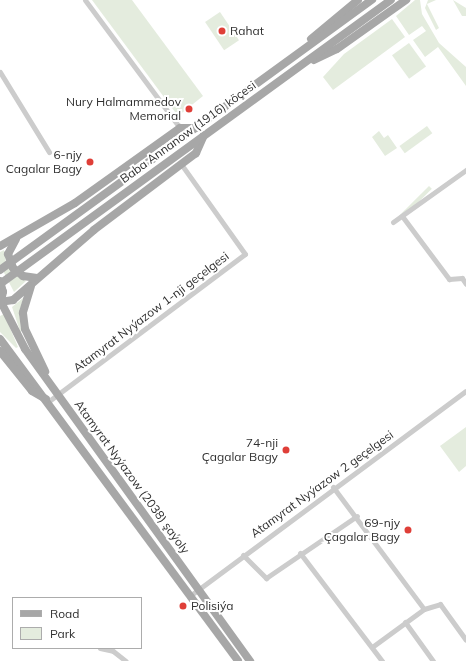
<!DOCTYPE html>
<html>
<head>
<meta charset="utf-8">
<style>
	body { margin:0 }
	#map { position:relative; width:466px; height:661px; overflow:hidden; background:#fff; font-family:Mulish,sans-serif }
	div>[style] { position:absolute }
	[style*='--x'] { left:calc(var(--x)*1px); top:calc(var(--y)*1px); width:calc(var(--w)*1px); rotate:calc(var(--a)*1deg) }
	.green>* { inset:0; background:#e4ecde; transform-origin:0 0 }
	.street>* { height:5px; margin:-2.5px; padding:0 2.5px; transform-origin:2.5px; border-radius:2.5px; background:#ccc }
	.primary>* { height:8px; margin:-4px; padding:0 4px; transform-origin:4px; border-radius:4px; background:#a7a7a7 }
	.dots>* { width:11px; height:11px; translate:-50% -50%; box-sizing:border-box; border:2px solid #fff; border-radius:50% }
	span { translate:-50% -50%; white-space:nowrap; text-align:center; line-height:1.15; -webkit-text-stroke:4px #fff; paint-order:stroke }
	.poi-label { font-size:12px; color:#2f2f2f }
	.left { translate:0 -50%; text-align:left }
	.right { translate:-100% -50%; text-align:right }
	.street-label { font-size:12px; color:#2f2f2f }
	.legend { position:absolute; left:12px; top:597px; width:130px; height:52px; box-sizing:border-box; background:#fff; border:1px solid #acacac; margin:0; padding:5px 7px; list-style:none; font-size:12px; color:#2f2f2f }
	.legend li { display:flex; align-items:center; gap:8px; height:20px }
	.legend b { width:20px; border:1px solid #acacac }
</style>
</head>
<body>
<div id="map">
	<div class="green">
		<i style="clip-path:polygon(92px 0,132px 0,203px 96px,178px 116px)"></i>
		<i style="clip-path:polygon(415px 0,420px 0,422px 14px,439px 43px,466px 67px,466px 86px,438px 47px,425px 57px,413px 40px,426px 31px,422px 26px,409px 35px,396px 16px)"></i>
		<i style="clip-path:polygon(428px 0,436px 0,427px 4px,439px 28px,436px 30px,425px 8px)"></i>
		<i style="clip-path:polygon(453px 0,466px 8px,466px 16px,462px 16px)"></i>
		<i style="left:220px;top:12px;width:34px;height:18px;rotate:56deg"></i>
		<i style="clip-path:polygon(392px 19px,405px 37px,333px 90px,323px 77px,344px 54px)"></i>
		<i style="left:409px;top:43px;width:29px;height:21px;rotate:54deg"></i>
		<i style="left:427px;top:126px;width:9px;height:34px;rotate:54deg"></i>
		<i style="clip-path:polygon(379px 131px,384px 138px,388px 135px,397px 148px,385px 156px,372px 137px)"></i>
		<i style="left:429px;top:186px;width:4px;height:44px;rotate:45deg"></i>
		<i style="clip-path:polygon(4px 250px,6px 263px,26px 281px,14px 292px,0 265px,0 252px)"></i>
		<i style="clip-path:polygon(23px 298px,20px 310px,21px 334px,12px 307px)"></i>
		<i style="clip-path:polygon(4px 314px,18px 347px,16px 348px,0 332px,0 316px)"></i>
		<i style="clip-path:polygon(466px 427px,466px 466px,459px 472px,440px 446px)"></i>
	</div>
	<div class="street">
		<i style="--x:85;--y:0;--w:159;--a:53.4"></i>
		<i style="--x:0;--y:72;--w:94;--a:58.5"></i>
		<i style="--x:402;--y:216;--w:79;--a:53.3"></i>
		<i style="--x:449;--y:279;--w:13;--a:-4"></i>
		<i style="--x:462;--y:278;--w:7;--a:56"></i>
		<i style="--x:393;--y:222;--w:90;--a:-35.5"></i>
		<i style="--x:49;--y:401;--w:245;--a:-36.9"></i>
		<i style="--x:245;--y:254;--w:110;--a:-125.4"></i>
		<i style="--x:333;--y:487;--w:152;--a:53.3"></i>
		<i style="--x:424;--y:609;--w:64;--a:143.8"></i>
		<i style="--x:300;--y:553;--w:136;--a:52.8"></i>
		<i style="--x:243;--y:555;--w:33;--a:45"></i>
		<i style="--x:266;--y:578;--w:110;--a:-34.3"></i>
		<i style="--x:191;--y:595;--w:342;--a:-36.6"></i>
		<i style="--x:424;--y:609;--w:17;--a:-17"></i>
		<i style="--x:440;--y:604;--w:44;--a:54.2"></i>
		<i style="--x:405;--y:622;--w:48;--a:54.3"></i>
		<i style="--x:100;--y:648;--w:13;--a:13"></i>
		<i style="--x:113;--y:651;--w:16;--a:38"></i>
	</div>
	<div class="primary">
		<i style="--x:311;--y:39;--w:61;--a:-39.7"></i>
		<i style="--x:314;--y:60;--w:25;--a:-26"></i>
		<i style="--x:337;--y:49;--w:85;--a:-35.4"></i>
		<i style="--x:204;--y:135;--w:20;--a:114"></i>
		<i style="--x:196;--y:153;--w:128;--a:143"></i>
		<i style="--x:94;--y:230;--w:107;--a:139.2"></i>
		<i style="--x:13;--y:300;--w:12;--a:171"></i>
		<i style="--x:1;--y:302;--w:53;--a:62.9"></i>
		<i style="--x:25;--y:349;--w:385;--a:54.2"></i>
		<i style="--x:16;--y:239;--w:17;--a:118"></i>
		<i style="--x:8;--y:254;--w:15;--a:70"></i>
		<i style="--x:13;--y:268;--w:13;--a:39"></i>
		<i style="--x:23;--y:276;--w:14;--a:8"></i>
		<i style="--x:0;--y:246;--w:86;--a:-29.8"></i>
		<i style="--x:75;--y:203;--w:129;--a:-35.5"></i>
		<i style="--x:180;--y:128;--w:16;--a:0"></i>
		<i style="--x:0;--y:270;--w:460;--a:-36"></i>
		<i style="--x:0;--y:281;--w:11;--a:75"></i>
		<i style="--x:3;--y:292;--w:13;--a:103"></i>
		<i style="--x:0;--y:284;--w:483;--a:-36"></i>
		<i style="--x:31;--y:286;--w:28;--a:107"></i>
		<i style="--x:23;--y:313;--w:16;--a:83"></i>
		<i style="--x:25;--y:329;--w:47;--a:64.5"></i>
		<i style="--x:0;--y:339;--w:400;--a:53.5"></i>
		<i style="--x:0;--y:351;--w:51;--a:51.3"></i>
		<i style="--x:32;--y:391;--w:16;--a:30"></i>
	</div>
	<div class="dots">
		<i style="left:222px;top:31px;background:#df3f38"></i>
		<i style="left:189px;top:109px;background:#df3f38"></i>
		<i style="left:90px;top:162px;background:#df3f38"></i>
		<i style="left:286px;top:450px;background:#df3f38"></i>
		<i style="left:408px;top:530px;background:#df3f38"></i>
		<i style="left:183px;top:606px;background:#df3f38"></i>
	</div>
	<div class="poi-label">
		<span class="left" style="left:230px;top:31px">Rahat</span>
		<span class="right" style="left:181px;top:109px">Nury Halmammedov<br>Memorial</span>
		<span class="right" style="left:82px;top:162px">6-njy<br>Cagalar Bagy</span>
		<span class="right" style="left:278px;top:450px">74-nji<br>Çagalar Bagy</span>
		<span class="right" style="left:400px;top:530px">69-njy<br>Çagalar Bagy</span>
		<span class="left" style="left:191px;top:606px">Polisiýa</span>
	</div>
	<div class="street-label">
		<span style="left:188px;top:132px;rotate:-36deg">Baba Annanow (1916) köçesi</span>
		<span style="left:151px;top:312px;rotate:-37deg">Atamyrat Nyýazow 1-nji geçelgesi</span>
		<span style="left:132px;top:477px;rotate:54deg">Atamyrat Nyýazow (2038) şaýoly</span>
		<span style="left:322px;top:484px;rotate:-36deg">Atamyrat Nyýazow 2 geçelgesi</span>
	</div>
	<ul class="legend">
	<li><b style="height:5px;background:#a7a7a7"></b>Road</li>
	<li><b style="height:11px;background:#e4ecde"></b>Park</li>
	</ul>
</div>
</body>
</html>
